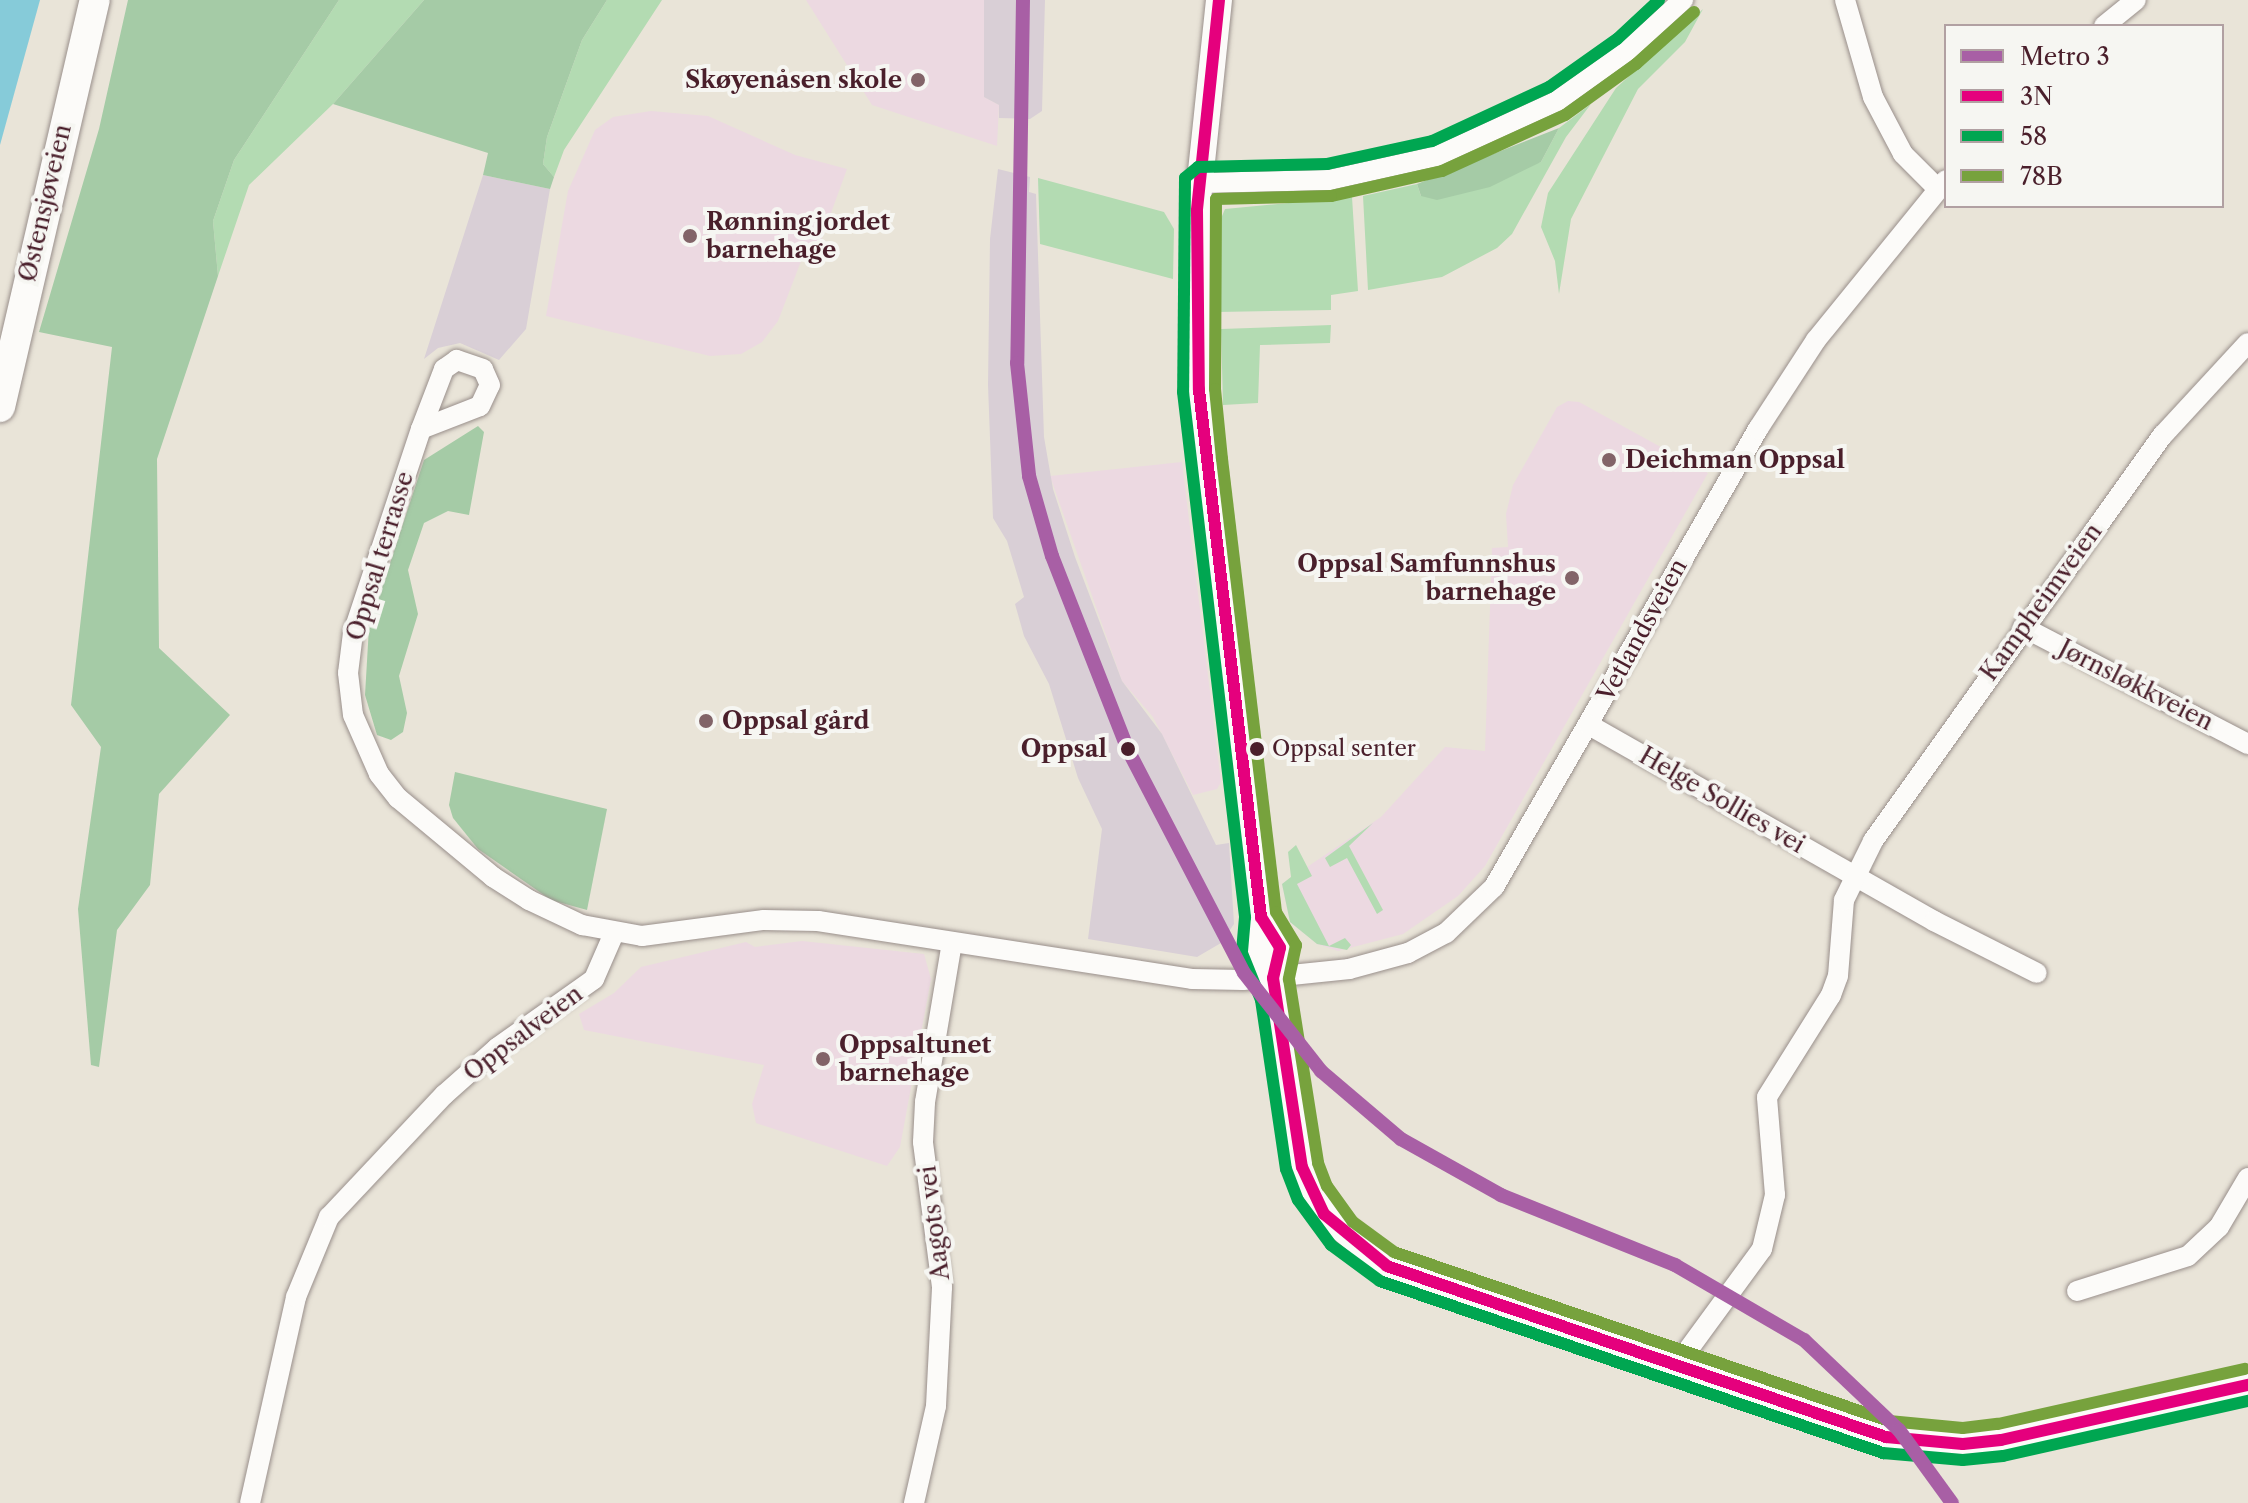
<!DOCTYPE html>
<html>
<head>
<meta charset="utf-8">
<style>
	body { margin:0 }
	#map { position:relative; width:2248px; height:1503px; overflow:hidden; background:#e9e4d8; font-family:"Libre Caslon Text",serif }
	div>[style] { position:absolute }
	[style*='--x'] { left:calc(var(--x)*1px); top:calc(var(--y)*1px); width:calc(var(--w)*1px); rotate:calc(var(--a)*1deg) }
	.built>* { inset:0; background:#ecd9e1 }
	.industrial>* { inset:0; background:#d9cfd6 }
	.green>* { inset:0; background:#b3dbb2 }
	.forest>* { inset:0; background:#a5cba6 }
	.water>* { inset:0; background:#86cbd9 }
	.roads { filter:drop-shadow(0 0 2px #998f8b) drop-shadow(0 0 2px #998f8b) }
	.minor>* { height:20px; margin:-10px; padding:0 10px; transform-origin:10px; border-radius:10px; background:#fcfbf9 }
	.tertiary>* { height:26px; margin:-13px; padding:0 13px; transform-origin:13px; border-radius:13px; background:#fcfbf9 }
	.secondary>* { height:30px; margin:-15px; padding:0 15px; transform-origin:15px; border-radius:15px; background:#fcfbf9 }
	.bus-1>* { height:12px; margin:-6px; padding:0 6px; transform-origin:6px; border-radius:6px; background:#e5007d }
	.bus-2>* { height:12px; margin:-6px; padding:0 6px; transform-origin:6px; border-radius:6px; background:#00a651 }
	.bus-3>* { height:12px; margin:-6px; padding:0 6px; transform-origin:6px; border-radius:6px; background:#77a23d }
	.metro-1>* { height:14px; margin:-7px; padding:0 7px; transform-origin:7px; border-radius:7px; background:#a85fa5 }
	.dots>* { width:22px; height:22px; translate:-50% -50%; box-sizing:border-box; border:4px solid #f6f6f2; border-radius:50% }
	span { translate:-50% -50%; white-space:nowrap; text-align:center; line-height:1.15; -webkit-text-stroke:8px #f6f6f2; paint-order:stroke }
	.bus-label { font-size:22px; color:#4a1f2b }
	.left { translate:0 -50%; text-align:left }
	.poi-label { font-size:24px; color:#4a1f2b; font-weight:700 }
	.right { translate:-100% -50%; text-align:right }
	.street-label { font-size:24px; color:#4a1f2b }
	.stop-label { font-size:24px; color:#4a1f2b; font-weight:700 }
	.legend { position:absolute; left:1944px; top:24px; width:280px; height:184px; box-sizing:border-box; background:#f6f6f2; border:2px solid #b1a0a2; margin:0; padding:10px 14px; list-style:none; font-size:24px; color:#4a1f2b }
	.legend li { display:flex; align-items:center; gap:16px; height:40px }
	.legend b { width:40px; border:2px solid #b1a0a2 }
</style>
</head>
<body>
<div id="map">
	<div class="built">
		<i style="clip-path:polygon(806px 0,984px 0,984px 97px,999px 105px,997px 146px,872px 105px)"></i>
		<i style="clip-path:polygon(651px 111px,708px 116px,795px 155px,847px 169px,819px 246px,808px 243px,778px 321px,762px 342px,741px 354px,710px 356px,546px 316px,568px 191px,595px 130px,613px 117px)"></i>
		<i style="clip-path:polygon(1568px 401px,1579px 402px,1708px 473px,1485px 866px,1458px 896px,1403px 934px,1338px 951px,1317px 944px,1290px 922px,1282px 884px,1381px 817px,1445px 747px,1485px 751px,1492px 548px,1508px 547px,1506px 514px,1513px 485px,1557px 407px)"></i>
		<i style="clip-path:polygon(1182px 462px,1221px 782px,1217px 789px,1193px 795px,1153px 717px,1122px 681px,1050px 476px)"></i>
		<i style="clip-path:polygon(802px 941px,924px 954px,931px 979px,900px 1147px,887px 1166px,756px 1123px,752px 1104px,764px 1065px,584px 1030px,579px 1014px,614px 993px,641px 967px,746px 942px,755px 947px)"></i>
	</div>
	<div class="industrial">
		<i style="clip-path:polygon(984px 0,1045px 0,1042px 111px,1030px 119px,999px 118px,999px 105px,984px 97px)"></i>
		<i style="clip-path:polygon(998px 169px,1030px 177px,1029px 192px,1036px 194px,1044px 437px,1053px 489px,1075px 557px,1122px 681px,1162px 734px,1216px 845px,1229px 843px,1234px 924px,1221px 943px,1197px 957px,1088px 939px,1102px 829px,1078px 778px,1049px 684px,1024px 636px,1015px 604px,1024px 597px,1007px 541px,993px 518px,988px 385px,990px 239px)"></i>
		<i style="clip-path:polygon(483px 175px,550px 189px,526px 329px,499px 360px,460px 343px,438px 348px,424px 359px)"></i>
	</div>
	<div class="green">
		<i style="clip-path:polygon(339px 0,424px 0,333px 104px,249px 185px,218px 276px,213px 221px,234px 160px)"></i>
		<i style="clip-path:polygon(607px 0,662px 0,564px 150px,554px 177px,543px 164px,547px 137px,582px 40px)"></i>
		<i style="clip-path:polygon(1703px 9px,1685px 42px,1638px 89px,1571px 219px,1559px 294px,1555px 261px,1541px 227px,1548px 193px,1616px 88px)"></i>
		<i style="clip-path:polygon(1591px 104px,1566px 137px,1512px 234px,1497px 248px,1442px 277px,1368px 290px,1363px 196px,1417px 184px,1421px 196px,1541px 162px,1559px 128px)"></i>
		<i style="clip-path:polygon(1038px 178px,1164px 212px,1174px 229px,1173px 279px,1040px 244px)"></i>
		<i style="clip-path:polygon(1352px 197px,1358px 291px,1331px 295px,1331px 310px,1218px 312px,1217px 228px,1225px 209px)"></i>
		<i style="clip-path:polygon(1331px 325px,1330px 343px,1260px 345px,1258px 403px,1223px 405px,1221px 329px)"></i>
		<i style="clip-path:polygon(1373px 823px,1349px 846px,1383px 910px,1377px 914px,1347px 858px,1330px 867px,1325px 858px)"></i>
		<i style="clip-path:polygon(1296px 845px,1312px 876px,1297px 884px,1329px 946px,1345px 938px,1351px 945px,1347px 950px,1317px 944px,1290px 922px,1282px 884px,1291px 877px,1288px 852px)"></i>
	</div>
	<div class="forest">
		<i style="clip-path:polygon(128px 0,339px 0,234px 160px,213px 221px,218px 276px,157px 459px,159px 648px,230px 715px,159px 794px,150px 885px,117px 930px,99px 1067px,91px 1065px,78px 909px,101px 747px,71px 705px,112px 347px,39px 332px,99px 129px)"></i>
		<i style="clip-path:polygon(424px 0,607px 0,582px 40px,547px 137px,543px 164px,554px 177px,550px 189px,483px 175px,488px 153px,333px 104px)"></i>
		<i style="clip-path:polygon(1559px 128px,1541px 162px,1490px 187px,1437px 200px,1421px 196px,1417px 184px)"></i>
		<i style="clip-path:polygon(478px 426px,484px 432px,469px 515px,448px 511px,424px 523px,408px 570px,418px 614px,399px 676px,407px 713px,403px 732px,391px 740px,377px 735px,365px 695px,369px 627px,424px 460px)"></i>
		<i style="clip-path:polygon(455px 772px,607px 809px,587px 910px,551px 900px,478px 849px,453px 818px,449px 805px)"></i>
	</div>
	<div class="water">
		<i style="clip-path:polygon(0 0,40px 0,0 145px)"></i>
	</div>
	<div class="roads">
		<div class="minor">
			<i style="--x:1845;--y:0;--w:101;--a:73.9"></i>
			<i style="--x:1873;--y:97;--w:64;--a:62.2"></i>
			<i style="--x:1903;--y:154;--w:49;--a:45"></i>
			<i style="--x:2104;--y:26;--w:41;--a:-39.1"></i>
			<i style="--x:1200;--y:183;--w:129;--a:-1.3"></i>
			<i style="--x:1329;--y:180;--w:111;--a:-12.5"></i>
			<i style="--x:1437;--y:156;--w:132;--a:-24.6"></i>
			<i style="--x:1557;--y:101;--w:86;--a:-35.5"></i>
			<i style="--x:1627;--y:51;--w:76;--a:-42.3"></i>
			<i style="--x:421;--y:429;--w:63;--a:-21.3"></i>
			<i style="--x:480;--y:406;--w:23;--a:-65"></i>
			<i style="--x:490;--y:385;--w:17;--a:-114"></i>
			<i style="--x:483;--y:369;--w:28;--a:-161"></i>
			<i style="--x:457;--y:360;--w:16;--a:145"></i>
			<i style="--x:444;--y:369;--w:64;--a:111"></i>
			<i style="--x:421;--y:429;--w:215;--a:108.4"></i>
			<i style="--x:353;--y:633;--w:40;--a:97.1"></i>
			<i style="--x:348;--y:673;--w:42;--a:83.2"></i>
			<i style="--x:353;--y:715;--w:64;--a:66.2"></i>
			<i style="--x:379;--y:774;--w:31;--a:52"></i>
			<i style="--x:398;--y:798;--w:124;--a:39.7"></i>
			<i style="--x:493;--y:877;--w:43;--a:32.6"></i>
			<i style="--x:529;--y:900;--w:59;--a:25.3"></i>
			<i style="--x:582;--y:925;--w:61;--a:10.4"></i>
			<i style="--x:642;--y:936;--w:123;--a:-7.5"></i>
			<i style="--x:764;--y:920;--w:54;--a:1.1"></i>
			<i style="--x:818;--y:921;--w:378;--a:8.8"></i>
			<i style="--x:1192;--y:979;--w:51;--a:1.1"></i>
			<i style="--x:1243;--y:980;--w:107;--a:-5.9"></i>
			<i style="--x:1349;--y:969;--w:61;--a:-15.2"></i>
			<i style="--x:1408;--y:953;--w:43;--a:-27.8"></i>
			<i style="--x:1446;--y:933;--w:66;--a:-43.8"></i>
			<i style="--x:1494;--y:887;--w:529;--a:-60.04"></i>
			<i style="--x:1758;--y:429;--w:106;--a:-56.9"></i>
			<i style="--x:1816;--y:340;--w:206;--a:-50.9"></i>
			<i style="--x:2023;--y:627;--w:254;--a:27.5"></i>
			<i style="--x:1589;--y:725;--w:397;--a:29.6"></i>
			<i style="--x:1934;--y:921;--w:115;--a:26.8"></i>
			<i style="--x:2077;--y:1291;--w:116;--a:-17.5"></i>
			<i style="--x:2188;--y:1256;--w:42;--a:-43.1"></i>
			<i style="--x:2219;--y:1227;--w:57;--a:-59.4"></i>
			<i style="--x:1677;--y:1365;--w:144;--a:-53.8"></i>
			<i style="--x:1762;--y:1249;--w:56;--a:-76.5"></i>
			<i style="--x:1775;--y:1195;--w:98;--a:-94.7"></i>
			<i style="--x:1767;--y:1097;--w:120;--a:-57.9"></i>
			<i style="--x:1831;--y:995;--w:20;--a:-70"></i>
			<i style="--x:1838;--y:976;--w:76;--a:-85.5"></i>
			<i style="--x:1844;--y:900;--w:66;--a:-63.8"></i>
			<i style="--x:1873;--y:841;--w:499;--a:-54.5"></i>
			<i style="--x:2163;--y:435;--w:125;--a:-47.3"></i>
			<i style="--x:250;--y:1503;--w:211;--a:-77.4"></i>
			<i style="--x:296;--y:1297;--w:87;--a:-67.6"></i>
			<i style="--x:329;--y:1217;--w:168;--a:-46.7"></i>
			<i style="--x:444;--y:1095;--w:71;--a:-41.6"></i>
			<i style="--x:497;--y:1048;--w:119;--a:-35.4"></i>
			<i style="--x:594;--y:979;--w:50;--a:-66.5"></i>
			<i style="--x:914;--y:1503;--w:99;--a:-77.2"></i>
			<i style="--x:936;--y:1406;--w:119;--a:-87.1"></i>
			<i style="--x:942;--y:1287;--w:146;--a:-97.5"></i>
			<i style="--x:923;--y:1142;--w:40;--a:-87.1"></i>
			<i style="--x:925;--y:1102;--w:162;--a:-80.4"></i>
		</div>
		<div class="tertiary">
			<i style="--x:1219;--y:0;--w:212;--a:96"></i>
			<i style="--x:1197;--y:211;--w:179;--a:89.4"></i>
			<i style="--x:1199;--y:390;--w:531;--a:83.29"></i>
			<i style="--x:1261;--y:917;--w:34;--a:95"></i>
			<i style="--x:1258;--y:951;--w:31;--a:61"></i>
			<i style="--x:1273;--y:978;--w:30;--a:76"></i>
			<i style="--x:1280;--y:1007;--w:162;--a:82.2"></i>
			<i style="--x:1302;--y:1167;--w:52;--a:64.9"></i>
			<i style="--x:1324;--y:1214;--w:82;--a:39.5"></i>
			<i style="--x:1387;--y:1266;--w:527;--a:18.92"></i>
			<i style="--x:1886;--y:1437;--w:77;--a:5.2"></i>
			<i style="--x:1963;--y:1444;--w:38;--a:-6"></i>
			<i style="--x:2001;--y:1440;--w:253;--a:-12.6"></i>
			<i style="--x:1261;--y:917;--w:36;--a:58"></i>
			<i style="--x:1280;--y:948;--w:31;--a:103"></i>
		</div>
		<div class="secondary">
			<i style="--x:0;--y:407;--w:418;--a:-76.9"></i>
		</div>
	</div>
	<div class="bus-1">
		<i style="--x:1219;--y:0;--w:212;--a:96"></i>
		<i style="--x:1197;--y:211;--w:179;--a:89.4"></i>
		<i style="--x:1199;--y:390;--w:531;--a:83.29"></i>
		<i style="--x:1261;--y:917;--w:36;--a:58"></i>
		<i style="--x:1280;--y:948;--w:31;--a:103"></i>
		<i style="--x:1273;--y:978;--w:191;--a:81.3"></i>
		<i style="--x:1302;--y:1167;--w:52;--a:64.9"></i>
		<i style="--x:1324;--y:1214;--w:82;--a:39.5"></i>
		<i style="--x:1387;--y:1266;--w:527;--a:18.92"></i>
		<i style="--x:1886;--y:1437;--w:77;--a:5.2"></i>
		<i style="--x:1963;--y:1444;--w:38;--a:-6"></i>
		<i style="--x:2001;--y:1440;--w:253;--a:-12.6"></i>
	</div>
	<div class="bus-2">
		<i style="--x:1659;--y:0;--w:57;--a:137.1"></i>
		<i style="--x:1617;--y:39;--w:83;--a:144.8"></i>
		<i style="--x:1549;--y:87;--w:129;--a:155.2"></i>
		<i style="--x:1432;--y:141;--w:107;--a:167.6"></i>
		<i style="--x:1327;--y:164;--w:129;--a:178.7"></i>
		<i style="--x:1198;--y:167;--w:17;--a:140"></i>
		<i style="--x:1185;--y:178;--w:214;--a:90.5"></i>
		<i style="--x:1183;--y:392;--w:529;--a:83.26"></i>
		<i style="--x:1245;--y:917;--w:36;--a:95"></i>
		<i style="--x:1242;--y:953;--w:51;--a:68"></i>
		<i style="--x:1261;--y:1000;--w:171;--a:81.6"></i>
		<i style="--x:1286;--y:1169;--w:33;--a:69"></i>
		<i style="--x:1298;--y:1200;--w:56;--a:53.7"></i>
		<i style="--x:1331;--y:1245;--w:61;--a:36.3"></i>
		<i style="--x:1380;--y:1281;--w:532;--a:18.88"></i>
		<i style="--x:1883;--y:1453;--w:80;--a:5"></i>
		<i style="--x:1963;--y:1460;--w:40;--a:-5.7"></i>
		<i style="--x:2003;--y:1456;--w:251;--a:-12.7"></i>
	</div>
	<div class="bus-3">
		<i style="--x:1694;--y:12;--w:78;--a:138.1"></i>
		<i style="--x:1636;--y:64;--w:87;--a:144.3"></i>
		<i style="--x:1565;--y:115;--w:135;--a:155.5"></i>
		<i style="--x:1442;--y:171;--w:114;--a:167.3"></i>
		<i style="--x:1331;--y:196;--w:115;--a:178.5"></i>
		<i style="--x:1216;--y:199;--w:190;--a:90.3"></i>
		<i style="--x:1215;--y:389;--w:70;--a:84.3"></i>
		<i style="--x:1222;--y:459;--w:456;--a:83.2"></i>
		<i style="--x:1276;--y:912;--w:39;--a:59"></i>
		<i style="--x:1296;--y:945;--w:35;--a:102"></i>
		<i style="--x:1289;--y:979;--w:186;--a:81"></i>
		<i style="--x:1318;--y:1163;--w:25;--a:69"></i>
		<i style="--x:1327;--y:1186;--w:44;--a:54.2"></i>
		<i style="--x:1353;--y:1222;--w:51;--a:36.2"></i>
		<i style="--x:1394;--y:1252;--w:523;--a:18.85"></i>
		<i style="--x:1889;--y:1421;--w:74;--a:5.4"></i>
		<i style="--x:1963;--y:1428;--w:35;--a:-7"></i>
		<i style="--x:1998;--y:1424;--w:253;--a:-12.6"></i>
	</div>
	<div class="metro-1">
		<i style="--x:1023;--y:0;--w:363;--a:90.9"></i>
		<i style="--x:1017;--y:363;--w:114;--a:83.9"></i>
		<i style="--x:1029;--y:476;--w:83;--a:74"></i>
		<i style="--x:1052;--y:556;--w:208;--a:68.6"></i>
		<i style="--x:1128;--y:750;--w:251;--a:62.5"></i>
		<i style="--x:1244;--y:973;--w:125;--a:51.8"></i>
		<i style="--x:1321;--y:1071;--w:105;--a:40.4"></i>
		<i style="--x:1401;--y:1139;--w:115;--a:29.2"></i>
		<i style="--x:1501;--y:1195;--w:188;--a:21.9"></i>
		<i style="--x:1675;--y:1265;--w:149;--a:30.2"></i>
		<i style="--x:1804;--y:1340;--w:131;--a:43.5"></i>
		<i style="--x:1899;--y:1430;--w:90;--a:54"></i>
	</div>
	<div class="dots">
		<i style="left:918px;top:80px;background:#826468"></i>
		<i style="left:690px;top:236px;background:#826468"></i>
		<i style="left:1609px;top:460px;background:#826468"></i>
		<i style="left:1572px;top:578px;background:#826468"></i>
		<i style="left:706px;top:721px;background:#826468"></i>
		<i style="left:1128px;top:749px;background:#4a1f2b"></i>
		<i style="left:1257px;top:749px;background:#4a1f2b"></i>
		<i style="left:823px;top:1059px;background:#826468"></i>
	</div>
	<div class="bus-label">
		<span class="left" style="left:1272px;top:749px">Oppsal senter</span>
	</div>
	<div class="poi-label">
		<span class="right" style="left:902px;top:80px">Skøyenåsen skole</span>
		<span class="left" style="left:706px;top:236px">Rønningjordet<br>barnehage</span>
		<span class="left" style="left:1625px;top:460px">Deichman Oppsal</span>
		<span class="right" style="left:1556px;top:578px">Oppsal Samfunnshus<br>barnehage</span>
		<span class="left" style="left:722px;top:721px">Oppsal gård</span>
		<span class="left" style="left:839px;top:1059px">Oppsaltunet<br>barnehage</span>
	</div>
	<div class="street-label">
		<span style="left:45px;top:203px;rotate:-77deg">Østensjøveien</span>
		<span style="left:380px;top:556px;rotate:-73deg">Oppsal terrasse</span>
		<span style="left:2041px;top:602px;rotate:-54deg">Kampheimveien</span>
		<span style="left:1642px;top:630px;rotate:-61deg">Vetlandsveien</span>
		<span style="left:2136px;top:685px;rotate:27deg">Jørnsløkkveien</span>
		<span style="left:1722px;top:800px;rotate:30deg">Helge Sollies vei</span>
		<span style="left:523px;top:1033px;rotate:-37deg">Oppsalveien</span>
		<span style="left:934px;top:1223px;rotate:-97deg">Aagots vei</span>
	</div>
	<div class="stop-label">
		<span class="right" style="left:1107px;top:749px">Oppsal</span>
	</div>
	<ul class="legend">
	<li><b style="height:10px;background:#a85fa5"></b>Metro 3</li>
	<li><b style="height:10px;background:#e5007d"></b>3N</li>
	<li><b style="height:10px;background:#00a651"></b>58</li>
	<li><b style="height:10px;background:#77a23d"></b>78B</li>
	</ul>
</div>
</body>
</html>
